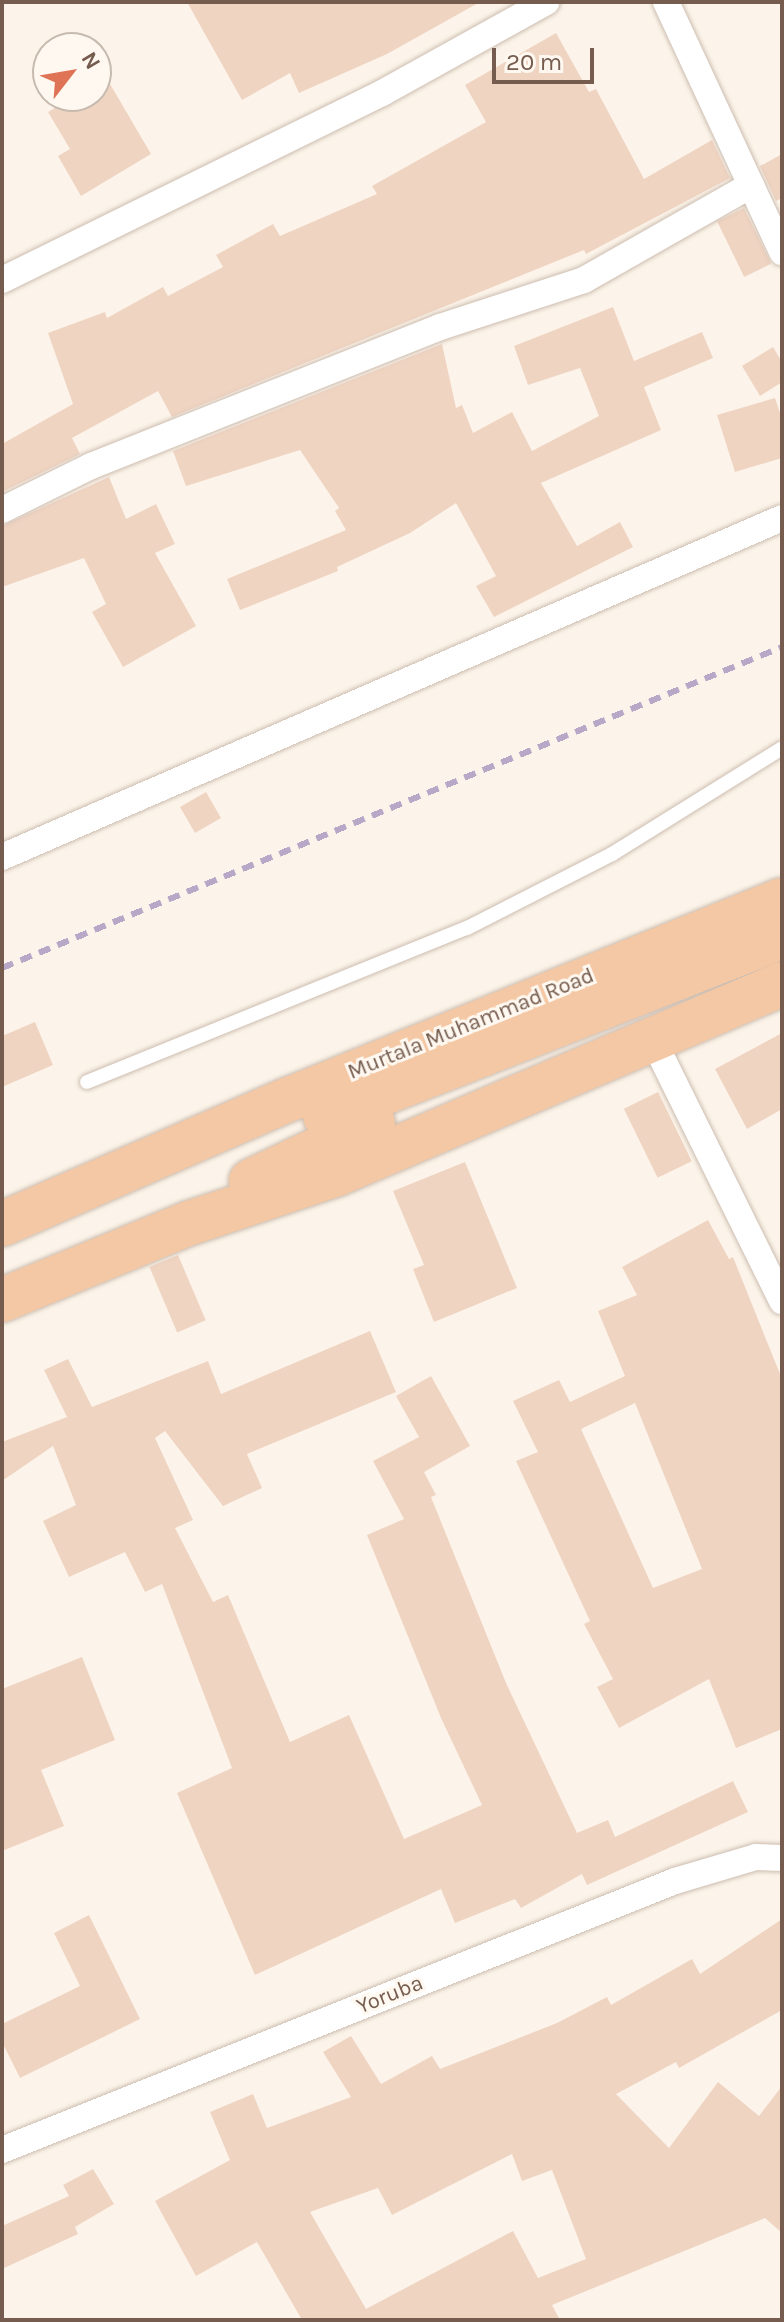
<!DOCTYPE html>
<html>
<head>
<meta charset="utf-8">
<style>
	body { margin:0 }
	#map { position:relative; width:784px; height:2322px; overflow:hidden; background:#fcf4ea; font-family:Karla,sans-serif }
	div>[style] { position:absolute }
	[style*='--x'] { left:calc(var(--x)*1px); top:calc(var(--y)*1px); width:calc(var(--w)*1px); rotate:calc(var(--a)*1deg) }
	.building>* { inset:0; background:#f0d4c2; transform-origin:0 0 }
	.roads { filter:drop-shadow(0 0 2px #cdbdb0) drop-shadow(0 0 2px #cdbdb0) }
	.service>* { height:14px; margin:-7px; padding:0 7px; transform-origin:7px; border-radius:7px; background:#fff }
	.minor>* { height:26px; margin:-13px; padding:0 13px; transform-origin:13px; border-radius:13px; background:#fff }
	.trunk>* { height:44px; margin:-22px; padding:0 22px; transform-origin:22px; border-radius:22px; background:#f4c8a5 }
	.rail>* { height:6px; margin-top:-3px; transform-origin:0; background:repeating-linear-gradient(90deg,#b8a7c6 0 12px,transparent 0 20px) }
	span { translate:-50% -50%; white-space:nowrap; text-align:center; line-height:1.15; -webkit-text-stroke:6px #fef8f0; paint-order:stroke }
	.street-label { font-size:22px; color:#755c4e }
	.frame { position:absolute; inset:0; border:4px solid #755c4e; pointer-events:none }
	.north { position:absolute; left:32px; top:32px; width:80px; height:80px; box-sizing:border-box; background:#fef8f0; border:2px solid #c7baaf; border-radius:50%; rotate:59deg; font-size:22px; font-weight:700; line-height:32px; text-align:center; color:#755c4e }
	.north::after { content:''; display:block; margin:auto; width:28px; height:36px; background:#df7355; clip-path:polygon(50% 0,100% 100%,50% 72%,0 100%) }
	.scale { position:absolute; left:492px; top:48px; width:102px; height:36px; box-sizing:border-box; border:4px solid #755c4e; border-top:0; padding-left:10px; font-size:24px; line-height:28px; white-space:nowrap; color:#755c4e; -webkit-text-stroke:6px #fef8f0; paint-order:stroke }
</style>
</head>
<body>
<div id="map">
	<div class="building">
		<i style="clip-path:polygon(187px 2px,480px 2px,387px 54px,299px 93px,290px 73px,242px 100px)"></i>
		<i style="clip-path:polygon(556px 33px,589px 92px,596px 89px,644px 179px,712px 140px,730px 178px,586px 254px,584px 250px,172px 417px,158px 391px,72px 438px,80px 454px,2px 492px,2px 444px,73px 404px,48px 333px,105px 312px,107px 318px,163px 287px,168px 296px,223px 267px,216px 255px,273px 224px,280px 236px,377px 194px,372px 186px,486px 122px,465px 85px)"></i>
		<i style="clip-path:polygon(96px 60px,151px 154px,81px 196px,58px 156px,70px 149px,48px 112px,76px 96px,96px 96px)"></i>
		<i style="clip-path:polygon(782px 154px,782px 198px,776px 201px,760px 166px)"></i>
		<i style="left:744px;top:208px;width:62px;height:30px;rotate:64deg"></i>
		<i style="clip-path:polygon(613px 307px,634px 361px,702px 332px,713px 358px,644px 387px,661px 430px,541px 483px,577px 546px,620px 522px,633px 547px,494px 617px,476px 586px,496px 576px,456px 503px,410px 533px,337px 567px,338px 571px,240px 610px,227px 579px,346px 530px,335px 511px,339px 508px,300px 450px,186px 486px,173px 451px,442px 344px,456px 408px,462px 405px,473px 433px,512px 412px,532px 451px,599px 416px,580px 368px,528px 385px,514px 346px)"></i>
		<i style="clip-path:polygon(773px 347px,782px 362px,782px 382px,760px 396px,742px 366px)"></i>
		<i style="clip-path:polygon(775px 398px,782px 419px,782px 458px,735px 472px,717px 415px)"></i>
		<i style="clip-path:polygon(109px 477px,126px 519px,156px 504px,175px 544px,155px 553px,196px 626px,123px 667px,92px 612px,106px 604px,84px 558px,2px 587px,2px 526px)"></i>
		<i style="left:206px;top:792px;width:30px;height:30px;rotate:60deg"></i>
		<i style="clip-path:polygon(35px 1022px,53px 1065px,2px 1087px,2px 1036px)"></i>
		<i style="clip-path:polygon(782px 1033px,782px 1109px,747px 1129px,715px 1069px)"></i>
		<i style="left:658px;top:1092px;width:77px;height:38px;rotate:64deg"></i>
		<i style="clip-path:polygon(465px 1162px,517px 1288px,434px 1322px,413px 1269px,424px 1265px,393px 1191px)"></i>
		<i style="clip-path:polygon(evenodd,708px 1220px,729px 1259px,733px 1257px,782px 1379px,782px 1729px,736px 1748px,709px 1679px,619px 1728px,597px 1687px,613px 1679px,584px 1624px,590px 1621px,516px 1461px,538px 1452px,513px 1401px,559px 1380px,570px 1402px,625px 1376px,598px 1311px,637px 1295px,622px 1267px,708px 1220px,635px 1403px,702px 1569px,653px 1588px,581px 1429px,635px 1403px)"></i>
		<i style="left:178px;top:1255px;width:71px;height:31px;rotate:67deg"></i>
		<i style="clip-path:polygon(370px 1331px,396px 1392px,247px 1454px,262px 1488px,223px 1506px,165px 1431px,155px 1438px,193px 1520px,175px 1528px,213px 1602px,228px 1595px,290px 1742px,349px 1715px,404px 1839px,482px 1805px,441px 1718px,367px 1535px,404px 1519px,373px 1461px,419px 1437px,396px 1396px,431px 1376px,470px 1446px,424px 1472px,436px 1495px,431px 1497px,506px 1683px,577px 1833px,608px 1820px,615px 1837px,733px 1781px,748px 1812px,587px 1885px,582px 1874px,521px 1908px,515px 1899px,455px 1923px,441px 1889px,255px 1975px,177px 1793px,232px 1768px,162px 1584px,145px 1592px,125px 1552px,69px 1577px,43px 1521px,76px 1505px,53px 1446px,2px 1481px,2px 1442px,67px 1417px,44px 1370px,68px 1359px,92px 1407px,208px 1361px,221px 1394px)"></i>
		<i style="clip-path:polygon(82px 1657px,115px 1740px,41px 1770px,64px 1826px,2px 1851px,2px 1689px)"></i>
		<i style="clip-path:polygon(89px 1915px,140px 2019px,20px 2078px,2px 2042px,2px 2024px,80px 1986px,54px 1933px)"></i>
		<i style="clip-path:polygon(evenodd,782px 1919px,782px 2010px,679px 2068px,676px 2062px,616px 2094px,669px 2148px,718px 2082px,759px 2116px,782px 2086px,782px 2233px,765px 2218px,552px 2305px,560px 2320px,302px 2320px,257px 2242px,196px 2276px,155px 2201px,230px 2160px,210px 2112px,253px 2094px,267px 2128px,351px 2097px,323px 2052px,351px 2036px,381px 2084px,432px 2056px,440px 2069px,557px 2023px,607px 1997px,611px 2005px,692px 1959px,700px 1974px,782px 1919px,512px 2154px,522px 2181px,552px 2170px,586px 2259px,538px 2278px,513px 2231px,366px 2309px,310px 2212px,378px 2188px,392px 2215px,512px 2154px)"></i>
		<i style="clip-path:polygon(93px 2169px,114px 2204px,75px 2227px,78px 2234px,2px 2269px,2px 2226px,69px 2196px,63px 2185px)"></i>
	</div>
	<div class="roads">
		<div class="service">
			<i style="--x:87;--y:1082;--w:410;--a:-22.1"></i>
			<i style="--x:467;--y:928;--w:163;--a:-27"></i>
			<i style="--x:612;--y:854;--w:200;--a:-31.9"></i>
		</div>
		<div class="minor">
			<i style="--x:666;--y:2;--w:276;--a:65.1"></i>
			<i style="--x:2;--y:280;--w:424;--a:-26.2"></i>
			<i style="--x:382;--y:93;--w:188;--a:-29"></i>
			<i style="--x:2;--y:510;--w:99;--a:-26.3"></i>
			<i style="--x:91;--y:466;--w:376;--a:-21.7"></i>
			<i style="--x:440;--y:327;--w:151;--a:-18.1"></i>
			<i style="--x:584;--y:280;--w:192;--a:-29.6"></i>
			<i style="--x:2;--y:857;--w:850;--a:-23.49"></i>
			<i style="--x:651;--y:1036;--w:296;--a:63.7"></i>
			<i style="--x:2;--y:2150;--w:725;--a:-21.79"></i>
			<i style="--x:675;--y:1881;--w:84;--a:-16.5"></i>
			<i style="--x:756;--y:1857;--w:26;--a:2"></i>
		</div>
		<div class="trunk">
			<i style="--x:325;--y:1116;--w:491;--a:-21.4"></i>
			<i style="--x:251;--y:1181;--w:135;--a:-25.4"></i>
			<i style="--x:2;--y:1224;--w:314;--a:-23.5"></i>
			<i style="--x:290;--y:1099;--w:531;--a:-22.02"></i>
			<i style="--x:2;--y:1300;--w:203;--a:-22.3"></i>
			<i style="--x:190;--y:1223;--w:155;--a:-18.4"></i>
			<i style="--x:337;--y:1174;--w:484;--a:-23.1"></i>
		</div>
	</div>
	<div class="rail">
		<i style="--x:2;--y:968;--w:843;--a:-22.37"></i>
	</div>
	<div class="street-label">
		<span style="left:471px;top:1024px;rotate:-22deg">Murtala Muhammad Road</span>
		<span style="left:390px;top:1995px;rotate:-22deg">Yoruba</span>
	</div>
	<div class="frame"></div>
	<div class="north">N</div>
	<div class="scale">20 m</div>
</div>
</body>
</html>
